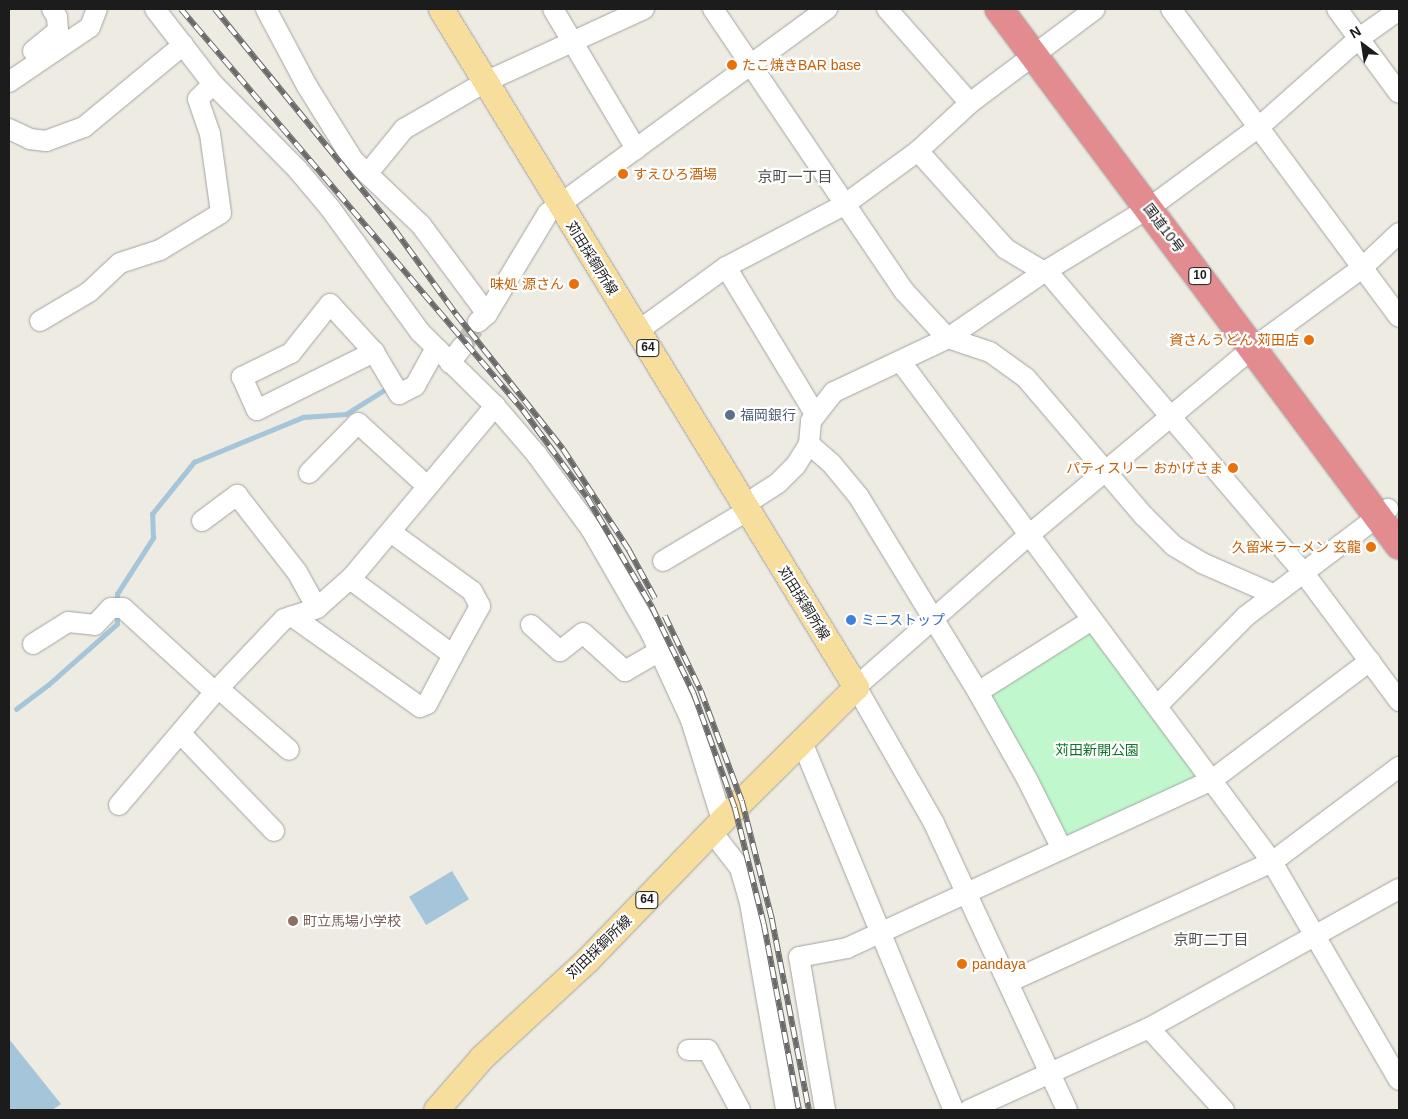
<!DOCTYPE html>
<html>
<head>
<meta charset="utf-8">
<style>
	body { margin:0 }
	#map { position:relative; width:1408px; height:1119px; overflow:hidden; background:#edebe2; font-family:Arial,"Noto Sans JP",sans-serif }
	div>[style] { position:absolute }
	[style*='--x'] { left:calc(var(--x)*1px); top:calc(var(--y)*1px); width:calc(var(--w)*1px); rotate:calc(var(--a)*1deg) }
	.park>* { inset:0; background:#c0f7cc }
	.water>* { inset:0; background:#a4c5da; transform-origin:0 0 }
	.stream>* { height:4.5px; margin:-2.25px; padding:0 2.25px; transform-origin:2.25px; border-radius:2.25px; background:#a4c5da }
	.minor-tunnel>* { height:20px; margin-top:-10px; transform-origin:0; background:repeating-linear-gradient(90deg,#c3c2ba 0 20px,transparent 0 30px) }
	.roads { filter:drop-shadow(0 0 1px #a3a3a3) drop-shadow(0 0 1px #a3a3a3) }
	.minor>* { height:20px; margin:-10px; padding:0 10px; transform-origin:10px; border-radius:10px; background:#fff }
	.major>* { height:25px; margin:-12.5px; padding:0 12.5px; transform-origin:12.5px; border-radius:12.5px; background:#f8de9c }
	.highway>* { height:28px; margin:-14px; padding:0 14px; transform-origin:14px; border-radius:14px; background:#e28c8f }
	.rail>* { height:5.5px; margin-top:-2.75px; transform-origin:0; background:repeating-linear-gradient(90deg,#fff 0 11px,#6a6a6a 0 22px); box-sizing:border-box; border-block:1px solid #6a6a6a }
	.dots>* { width:14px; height:14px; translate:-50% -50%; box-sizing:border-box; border:2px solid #fff; border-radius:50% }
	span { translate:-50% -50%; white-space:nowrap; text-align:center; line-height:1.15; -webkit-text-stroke:4.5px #fff; paint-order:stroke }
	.shield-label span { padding:1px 4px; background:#fff; border:1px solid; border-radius:4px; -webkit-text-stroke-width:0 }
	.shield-label { font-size:12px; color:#1c1c1c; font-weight:700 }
	.food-label { font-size:14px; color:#c56008 }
	.left { translate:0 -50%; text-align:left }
	.right { translate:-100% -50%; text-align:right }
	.street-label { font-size:14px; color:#1c1c1c }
	.service-label { font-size:14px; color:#4e5e75 }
	.shop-label { font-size:14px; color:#366cbe }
	.park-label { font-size:14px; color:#0f7527 }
	.education-label { font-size:14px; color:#785e54 }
	.neighbourhood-label { font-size:15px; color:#4f4f4f }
	.frame { position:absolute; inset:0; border:10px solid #1c1c1c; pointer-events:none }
	.north { position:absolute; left:1338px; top:20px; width:50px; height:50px; -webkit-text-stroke:4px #fff; paint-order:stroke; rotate:329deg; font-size:14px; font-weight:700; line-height:20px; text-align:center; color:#1c1c1c }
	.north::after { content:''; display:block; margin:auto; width:18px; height:22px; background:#1c1c1c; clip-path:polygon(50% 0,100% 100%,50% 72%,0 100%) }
</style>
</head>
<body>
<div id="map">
	<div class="park">
		<i style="clip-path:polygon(1092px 627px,1197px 777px,1066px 839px,988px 693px)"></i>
	</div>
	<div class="water">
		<i style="left:452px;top:871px;width:33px;height:50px;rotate:59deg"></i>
		<i style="clip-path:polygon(9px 1039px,61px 1104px,52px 1110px,9px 1110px)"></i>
	</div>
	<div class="stream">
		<i style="--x:117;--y:602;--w:8;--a:-90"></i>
		<i style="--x:117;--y:594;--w:67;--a:-57.3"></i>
		<i style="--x:153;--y:538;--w:24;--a:-92"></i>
		<i style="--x:152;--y:514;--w:67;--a:-51.1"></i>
		<i style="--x:194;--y:462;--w:118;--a:-22.4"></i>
		<i style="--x:303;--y:417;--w:43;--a:-4"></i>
		<i style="--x:346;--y:414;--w:51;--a:-32.1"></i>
		<i style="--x:16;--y:709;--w:40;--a:-37"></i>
		<i style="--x:48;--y:685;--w:92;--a:-41.5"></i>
		<i style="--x:117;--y:624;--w:11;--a:-90"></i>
	</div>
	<div class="minor-tunnel">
		<i style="--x:463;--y:346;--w:28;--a:-58"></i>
	</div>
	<div class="roads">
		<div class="minor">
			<i style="--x:155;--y:9;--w:95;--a:52.3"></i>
			<i style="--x:213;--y:84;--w:121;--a:45.3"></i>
			<i style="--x:298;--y:170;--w:50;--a:49.9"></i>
			<i style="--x:330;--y:208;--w:153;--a:54"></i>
			<i style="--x:420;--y:332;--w:105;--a:44.6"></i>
			<i style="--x:495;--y:406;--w:65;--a:49.4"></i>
			<i style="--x:537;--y:455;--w:92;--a:53.9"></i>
			<i style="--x:591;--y:529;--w:120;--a:60"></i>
			<i style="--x:651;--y:633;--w:96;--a:65.3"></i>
			<i style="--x:691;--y:720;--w:105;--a:72.8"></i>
			<i style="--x:266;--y:9;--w:87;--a:62"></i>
			<i style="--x:307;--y:86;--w:87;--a:58.1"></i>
			<i style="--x:353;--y:160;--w:94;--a:43.7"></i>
			<i style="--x:421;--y:225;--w:111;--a:53.4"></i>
			<i style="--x:553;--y:9;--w:163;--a:59.3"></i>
			<i style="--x:713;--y:9;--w:341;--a:55.9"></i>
			<i style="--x:904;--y:291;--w:49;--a:47.5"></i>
			<i style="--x:937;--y:327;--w:16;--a:45"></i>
			<i style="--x:948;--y:338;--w:44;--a:18.4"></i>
			<i style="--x:990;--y:352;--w:44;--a:35.8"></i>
			<i style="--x:1026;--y:378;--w:182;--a:49.5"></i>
			<i style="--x:1144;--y:516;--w:42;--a:45"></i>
			<i style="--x:1174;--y:546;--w:33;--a:31"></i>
			<i style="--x:1202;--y:563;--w:77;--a:23.6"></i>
			<i style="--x:887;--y:9;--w:125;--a:48.6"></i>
			<i style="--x:1171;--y:9;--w:383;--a:53.5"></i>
			<i style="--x:1337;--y:9;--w:104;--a:53.6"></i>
			<i style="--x:33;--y:51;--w:32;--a:-39"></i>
			<i style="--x:58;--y:31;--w:14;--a:-94"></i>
			<i style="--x:57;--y:17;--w:9;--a:-122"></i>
			<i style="--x:9;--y:82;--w:98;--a:-34.2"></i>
			<i style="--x:90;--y:27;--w:19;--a:-69"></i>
			<i style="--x:9;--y:129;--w:23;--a:25"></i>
			<i style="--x:30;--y:139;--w:16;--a:7"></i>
			<i style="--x:46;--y:141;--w:40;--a:-20.2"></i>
			<i style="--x:84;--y:127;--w:129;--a:-39.6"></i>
			<i style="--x:918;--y:151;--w:132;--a:48.1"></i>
			<i style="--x:1006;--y:249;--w:52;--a:31"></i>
			<i style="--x:1051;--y:276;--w:389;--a:49.6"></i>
			<i style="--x:1303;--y:572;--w:161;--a:53.3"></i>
			<i style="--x:368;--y:173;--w:57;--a:-50.7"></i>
			<i style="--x:404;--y:129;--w:94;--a:-30.1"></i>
			<i style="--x:485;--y:82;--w:175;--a:-24.7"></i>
			<i style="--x:726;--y:267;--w:172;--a:58.8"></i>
			<i style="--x:40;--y:321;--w:57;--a:-30.6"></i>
			<i style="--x:89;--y:292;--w:42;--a:-43.1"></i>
			<i style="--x:120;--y:263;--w:42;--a:-18"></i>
			<i style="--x:160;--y:250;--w:71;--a:-31.2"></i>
			<i style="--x:221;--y:213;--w:80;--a:-97.9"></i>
			<i style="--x:210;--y:134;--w:37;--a:-109"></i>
			<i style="--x:198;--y:99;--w:21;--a:-45"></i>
			<i style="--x:478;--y:322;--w:12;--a:-42"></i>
			<i style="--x:487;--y:314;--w:118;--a:-58.9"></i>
			<i style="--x:548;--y:213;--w:346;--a:-36.2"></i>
			<i style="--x:638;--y:331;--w:109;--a:-36"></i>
			<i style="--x:726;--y:267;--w:133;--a:-27.7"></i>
			<i style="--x:844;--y:205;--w:92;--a:-36.1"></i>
			<i style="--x:918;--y:151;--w:71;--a:-42.7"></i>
			<i style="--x:970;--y:103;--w:156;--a:-36.9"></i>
			<i style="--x:374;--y:352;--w:65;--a:-132.5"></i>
			<i style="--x:330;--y:304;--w:63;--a:128.5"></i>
			<i style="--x:291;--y:353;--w:55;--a:153.9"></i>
			<i style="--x:242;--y:377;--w:36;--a:66"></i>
			<i style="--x:257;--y:410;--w:131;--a:-26.4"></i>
			<i style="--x:374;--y:352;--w:49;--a:59.2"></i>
			<i style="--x:399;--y:394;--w:18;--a:-27"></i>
			<i style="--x:415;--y:386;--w:43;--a:-61.1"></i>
			<i style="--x:901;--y:362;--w:623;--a:53.42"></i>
			<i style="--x:1272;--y:862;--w:252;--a:59.8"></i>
			<i style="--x:450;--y:363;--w:21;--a:-53"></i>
			<i style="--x:809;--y:444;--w:29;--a:41"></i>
			<i style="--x:831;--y:463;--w:44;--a:50.5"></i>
			<i style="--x:859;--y:497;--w:228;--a:58.6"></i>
			<i style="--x:978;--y:692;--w:100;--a:60.6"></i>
			<i style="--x:1027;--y:779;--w:78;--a:63.4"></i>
			<i style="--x:309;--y:473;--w:70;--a:-45.6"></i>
			<i style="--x:358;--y:423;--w:92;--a:42.4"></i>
			<i style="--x:744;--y:505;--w:40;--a:-32.9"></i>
			<i style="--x:778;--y:483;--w:25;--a:-45"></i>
			<i style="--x:796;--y:465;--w:25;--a:-58"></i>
			<i style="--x:809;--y:444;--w:23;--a:-85"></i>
			<i style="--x:811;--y:421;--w:37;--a:-52"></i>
			<i style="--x:834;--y:392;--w:126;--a:-25.3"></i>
			<i style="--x:948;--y:338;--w:116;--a:-34.5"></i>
			<i style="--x:1044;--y:272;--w:123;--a:-31.4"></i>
			<i style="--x:1149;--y:208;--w:137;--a:-36.4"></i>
			<i style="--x:1259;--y:127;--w:132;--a:-41.6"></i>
			<i style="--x:1358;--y:39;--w:50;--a:-35.3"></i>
			<i style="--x:202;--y:521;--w:44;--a:-36.6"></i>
			<i style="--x:237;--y:495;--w:98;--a:52.1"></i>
			<i style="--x:297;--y:572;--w:41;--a:60.9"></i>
			<i style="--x:663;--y:561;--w:98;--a:-30.8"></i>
			<i style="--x:350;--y:579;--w:128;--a:36.4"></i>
			<i style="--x:453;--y:655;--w:56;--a:-61.1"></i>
			<i style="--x:480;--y:606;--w:17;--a:-118"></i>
			<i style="--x:472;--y:591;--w:99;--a:-144.1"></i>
			<i style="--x:292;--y:616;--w:157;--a:35.4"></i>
			<i style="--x:420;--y:707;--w:8;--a:-23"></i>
			<i style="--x:427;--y:704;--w:55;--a:-62"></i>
			<i style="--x:531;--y:625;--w:39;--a:42"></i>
			<i style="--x:560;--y:651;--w:29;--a:-38"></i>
			<i style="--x:583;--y:633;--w:57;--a:42.1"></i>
			<i style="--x:625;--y:671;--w:39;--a:-30"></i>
			<i style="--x:33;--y:644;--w:41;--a:-32.2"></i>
			<i style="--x:68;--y:622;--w:27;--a:6"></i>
			<i style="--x:95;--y:625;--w:23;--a:-47"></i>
			<i style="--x:111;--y:608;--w:12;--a:0"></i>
			<i style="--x:123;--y:608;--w:125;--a:42.4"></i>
			<i style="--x:218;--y:688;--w:94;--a:41.1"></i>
			<i style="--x:978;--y:692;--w:135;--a:-32.3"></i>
			<i style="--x:1157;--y:706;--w:127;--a:-45.3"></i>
			<i style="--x:1246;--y:616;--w:178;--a:-37"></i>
			<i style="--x:182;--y:735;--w:133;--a:46.2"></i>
			<i style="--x:802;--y:742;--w:398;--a:67.6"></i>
			<i style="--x:119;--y:805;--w:148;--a:-49.7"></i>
			<i style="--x:215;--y:692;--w:100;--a:-46.6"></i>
			<i style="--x:284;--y:619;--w:35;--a:-18"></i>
			<i style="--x:317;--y:608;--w:48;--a:-41.6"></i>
			<i style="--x:353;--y:576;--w:222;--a:-50.1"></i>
			<i style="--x:712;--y:832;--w:46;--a:52.1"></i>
			<i style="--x:740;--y:868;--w:36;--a:74"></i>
			<i style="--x:750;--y:903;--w:210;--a:80.1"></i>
			<i style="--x:1009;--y:982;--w:289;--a:-24.5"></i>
			<i style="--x:1272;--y:862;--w:159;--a:-36.8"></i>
			<i style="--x:1149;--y:1028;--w:111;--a:47.6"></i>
			<i style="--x:688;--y:1050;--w:20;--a:0"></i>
			<i style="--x:708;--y:1050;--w:68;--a:61.9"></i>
			<i style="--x:825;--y:1110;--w:155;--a:-99.6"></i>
			<i style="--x:799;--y:957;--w:49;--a:-10.6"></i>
			<i style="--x:847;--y:948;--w:402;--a:-24.7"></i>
			<i style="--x:1212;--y:780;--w:198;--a:-37"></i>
			<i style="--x:969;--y:1110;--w:198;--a:-24.5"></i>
			<i style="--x:1149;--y:1028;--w:286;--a:-29.1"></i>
			<i style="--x:1067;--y:1110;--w:316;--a:-114.9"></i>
			<i style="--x:934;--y:823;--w:157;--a:-119.8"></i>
			<i style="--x:856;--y:687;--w:230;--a:-41.3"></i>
			<i style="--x:1029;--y:535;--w:292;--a:-39.9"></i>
			<i style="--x:1253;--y:348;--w:135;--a:-36.3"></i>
			<i style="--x:1362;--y:268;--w:51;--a:-43.4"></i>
		</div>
		<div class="major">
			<i style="--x:436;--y:1110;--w:70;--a:-49"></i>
			<i style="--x:482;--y:1057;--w:143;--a:-42.7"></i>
			<i style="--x:587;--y:960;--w:194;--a:-46"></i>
			<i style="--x:722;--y:820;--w:189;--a:-44.8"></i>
			<i style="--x:856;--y:687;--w:795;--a:-121.47"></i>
		</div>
		<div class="highway">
			<i style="--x:999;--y:9;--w:669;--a:53.27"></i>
		</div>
	</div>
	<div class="rail">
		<i style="--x:181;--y:9;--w:527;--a:49.54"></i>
		<i style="--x:523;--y:410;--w:108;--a:53.7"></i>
		<i style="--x:587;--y:497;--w:128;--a:59.4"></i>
		<i style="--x:652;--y:607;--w:97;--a:64.2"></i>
		<i style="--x:694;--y:694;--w:121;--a:70.2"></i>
		<i style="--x:735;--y:808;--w:120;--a:76"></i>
		<i style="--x:764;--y:924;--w:189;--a:79.3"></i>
		<i style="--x:215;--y:9;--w:285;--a:50.8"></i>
		<i style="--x:395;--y:230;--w:104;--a:54"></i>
		<i style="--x:456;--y:314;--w:172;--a:51.6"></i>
		<i style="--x:563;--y:449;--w:121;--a:56.8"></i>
		<i style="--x:629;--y:550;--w:55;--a:61.6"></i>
		<i style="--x:665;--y:616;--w:83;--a:64.4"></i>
		<i style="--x:701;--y:691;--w:117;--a:69.6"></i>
		<i style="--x:742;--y:801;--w:122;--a:75.7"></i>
		<i style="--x:772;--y:919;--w:195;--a:79"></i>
	</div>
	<div class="dots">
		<i style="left:732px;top:65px;background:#e8710a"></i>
		<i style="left:623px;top:174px;background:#e8710a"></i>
		<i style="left:574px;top:284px;background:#e8710a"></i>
		<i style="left:1309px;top:340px;background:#e8710a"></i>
		<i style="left:730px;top:415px;background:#5c6f8a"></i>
		<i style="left:1233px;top:468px;background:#e8710a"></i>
		<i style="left:1371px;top:547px;background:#e8710a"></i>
		<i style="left:851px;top:620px;background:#3f7fe0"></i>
		<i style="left:293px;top:921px;background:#8d6e63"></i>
		<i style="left:962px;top:964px;background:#e8710a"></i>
	</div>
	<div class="shield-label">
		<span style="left:1200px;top:276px">10</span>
		<span style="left:648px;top:348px">64</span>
		<span style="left:647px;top:900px">64</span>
	</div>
	<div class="food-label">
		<span class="left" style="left:742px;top:65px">たこ焼きBAR base</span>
		<span class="left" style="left:633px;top:174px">すえひろ酒場</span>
		<span class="right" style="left:564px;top:284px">味処 源さん</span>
		<span class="right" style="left:1299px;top:340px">資さんうどん 苅田店</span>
		<span class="right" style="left:1223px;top:468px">パティスリー おかげさま</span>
		<span class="right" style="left:1361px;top:547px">久留米ラーメン 玄龍</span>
		<span class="left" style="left:972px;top:964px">pandaya</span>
	</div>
	<div class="street-label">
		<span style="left:1164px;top:228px;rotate:53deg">国道10号</span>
		<span style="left:592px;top:258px;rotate:58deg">苅田採銅所線</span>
		<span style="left:804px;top:603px;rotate:58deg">苅田採銅所線</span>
		<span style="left:599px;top:947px;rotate:-44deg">苅田採銅所線</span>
	</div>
	<div class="service-label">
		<span class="left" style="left:740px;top:415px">福岡銀行</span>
	</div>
	<div class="shop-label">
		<span class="left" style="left:861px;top:620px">ミニストップ</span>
	</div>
	<div class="park-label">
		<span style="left:1097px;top:750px">苅田新開公園</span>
	</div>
	<div class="education-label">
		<span class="left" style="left:303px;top:921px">町立馬場小学校</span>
	</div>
	<div class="neighbourhood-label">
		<span style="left:795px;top:177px">京町一丁目</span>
		<span style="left:1211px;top:940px">京町二丁目</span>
	</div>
	<div class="frame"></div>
	<div class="north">N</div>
</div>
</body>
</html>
